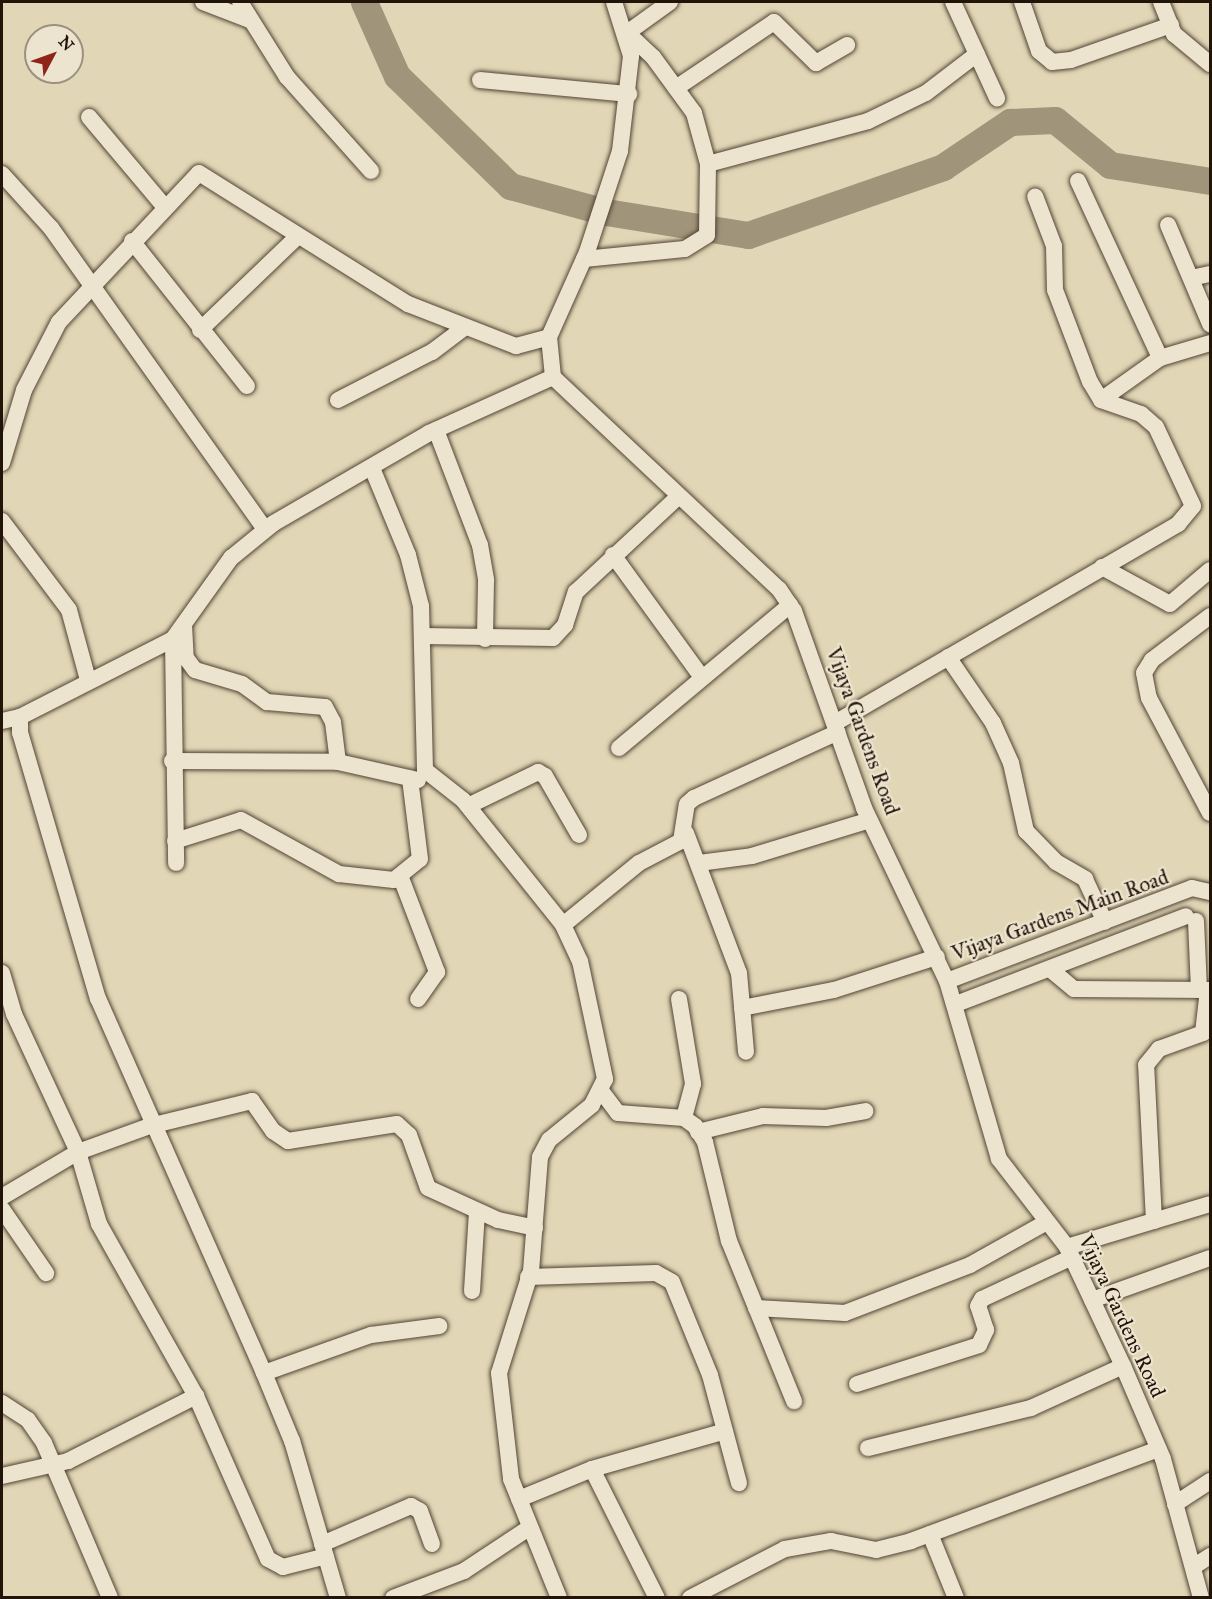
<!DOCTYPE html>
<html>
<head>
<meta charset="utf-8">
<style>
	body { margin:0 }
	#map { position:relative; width:1212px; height:1599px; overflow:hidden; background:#e1d6b5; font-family:"IM FELL Great Primer",serif }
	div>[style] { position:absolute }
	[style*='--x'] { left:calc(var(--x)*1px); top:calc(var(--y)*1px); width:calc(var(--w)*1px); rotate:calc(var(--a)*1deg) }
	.river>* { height:27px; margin:-13.5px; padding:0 13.5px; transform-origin:13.5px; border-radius:13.5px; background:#a0947b }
	.roads { filter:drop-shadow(0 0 2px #524435) drop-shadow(0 0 2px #524435) }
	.street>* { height:16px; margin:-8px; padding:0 8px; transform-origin:8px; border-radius:8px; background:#ece4cf }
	span { translate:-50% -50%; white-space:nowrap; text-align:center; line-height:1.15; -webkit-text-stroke:4.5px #ece4cf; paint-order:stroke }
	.street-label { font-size:21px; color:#23140a }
	.frame { position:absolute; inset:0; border:3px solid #23140a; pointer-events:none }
	.north { position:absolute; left:24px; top:24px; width:60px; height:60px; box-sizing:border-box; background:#ece4cf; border:2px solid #9c9180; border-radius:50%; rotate:49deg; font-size:16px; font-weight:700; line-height:24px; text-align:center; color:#23140a }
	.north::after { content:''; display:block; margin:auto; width:21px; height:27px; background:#8f2418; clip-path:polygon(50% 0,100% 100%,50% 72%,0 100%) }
</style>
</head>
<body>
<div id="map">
	<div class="river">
		<i style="--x:364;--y:2;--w:81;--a:66"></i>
		<i style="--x:397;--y:76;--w:158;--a:44.2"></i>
		<i style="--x:510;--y:186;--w:99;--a:15.2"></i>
		<i style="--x:606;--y:212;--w:144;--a:9.2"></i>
		<i style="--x:748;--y:235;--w:207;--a:-19.2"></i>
		<i style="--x:943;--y:167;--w:81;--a:-33.9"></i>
		<i style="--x:1010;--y:122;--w:45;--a:-2.5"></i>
		<i style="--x:1055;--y:120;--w:71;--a:39.3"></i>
		<i style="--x:1110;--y:165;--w:101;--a:9.1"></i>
	</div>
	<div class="roads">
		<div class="street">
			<i style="--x:203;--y:2;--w:50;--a:21"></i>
			<i style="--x:240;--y:2;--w:89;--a:57.9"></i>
			<i style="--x:287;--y:77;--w:126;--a:48.2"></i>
			<i style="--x:614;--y:2;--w:57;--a:72.5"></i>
			<i style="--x:631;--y:56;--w:96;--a:96.6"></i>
			<i style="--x:620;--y:151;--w:106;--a:108.1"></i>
			<i style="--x:587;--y:252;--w:93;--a:114.1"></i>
			<i style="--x:549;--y:337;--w:40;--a:84.3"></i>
			<i style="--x:553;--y:377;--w:310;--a:43.2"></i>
			<i style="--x:779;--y:589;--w:27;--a:56"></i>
			<i style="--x:794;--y:611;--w:209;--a:70.4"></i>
			<i style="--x:864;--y:808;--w:192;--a:64.4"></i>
			<i style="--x:947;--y:981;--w:185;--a:73.7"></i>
			<i style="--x:999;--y:1159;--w:111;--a:52.3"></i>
			<i style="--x:1067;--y:1247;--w:132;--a:64.8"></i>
			<i style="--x:1123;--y:1366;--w:101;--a:66.7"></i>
			<i style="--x:1163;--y:1459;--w:144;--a:74.7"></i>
			<i style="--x:953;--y:2;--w:106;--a:65.4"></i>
			<i style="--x:1022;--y:2;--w:52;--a:70.9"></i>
			<i style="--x:1039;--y:51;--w:17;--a:40"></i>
			<i style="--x:1052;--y:62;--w:19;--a:-6"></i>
			<i style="--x:1071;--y:60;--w:106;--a:-19.3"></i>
			<i style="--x:1161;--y:2;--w:35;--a:68"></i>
			<i style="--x:1174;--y:34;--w:47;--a:39.8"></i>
			<i style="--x:480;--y:80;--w:150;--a:5.4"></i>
			<i style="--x:676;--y:88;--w:118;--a:-34"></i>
			<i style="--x:774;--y:22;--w:59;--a:44.3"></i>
			<i style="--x:816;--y:63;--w:36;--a:-30"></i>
			<i style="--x:89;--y:117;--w:116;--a:49.9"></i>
			<i style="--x:708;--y:164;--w:166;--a:-15"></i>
			<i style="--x:868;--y:121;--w:64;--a:-25.8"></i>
			<i style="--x:926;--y:93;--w:64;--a:-37.4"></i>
			<i style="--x:2;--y:174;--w:73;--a:47.8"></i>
			<i style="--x:51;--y:228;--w:369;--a:54.6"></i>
			<i style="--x:1078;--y:181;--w:195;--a:65.1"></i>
			<i style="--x:1168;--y:225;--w:108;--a:67"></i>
			<i style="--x:132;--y:241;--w:185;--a:51.6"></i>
			<i style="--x:584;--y:259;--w:101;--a:-5.7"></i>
			<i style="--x:685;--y:249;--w:26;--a:-32"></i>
			<i style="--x:707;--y:235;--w:71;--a:-89.2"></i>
			<i style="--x:708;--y:164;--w:53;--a:-105.4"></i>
			<i style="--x:694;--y:113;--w:69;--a:-126.2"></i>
			<i style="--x:653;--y:57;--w:35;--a:-137"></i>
			<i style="--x:627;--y:33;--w:53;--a:-35.8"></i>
			<i style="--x:1191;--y:278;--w:19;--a:-12"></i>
			<i style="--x:200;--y:330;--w:134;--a:-43.8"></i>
			<i style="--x:338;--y:400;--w:106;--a:-27.1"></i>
			<i style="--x:432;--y:352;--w:41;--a:-37.1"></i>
			<i style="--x:1101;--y:400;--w:72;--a:-35.4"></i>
			<i style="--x:1160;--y:358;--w:52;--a:-16.7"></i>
			<i style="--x:436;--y:430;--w:123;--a:69.1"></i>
			<i style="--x:480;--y:545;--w:36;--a:80"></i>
			<i style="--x:486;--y:580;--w:59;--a:91"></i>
			<i style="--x:2;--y:463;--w:76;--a:-73.2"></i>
			<i style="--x:24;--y:390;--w:76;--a:-62.8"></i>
			<i style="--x:59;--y:322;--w:204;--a:-46.8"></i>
			<i style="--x:199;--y:173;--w:247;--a:32.1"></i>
			<i style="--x:408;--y:304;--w:116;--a:21.3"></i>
			<i style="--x:516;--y:346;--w:34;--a:-15"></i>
			<i style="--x:372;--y:468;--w:94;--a:67.5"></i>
			<i style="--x:408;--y:555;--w:53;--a:75.7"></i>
			<i style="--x:421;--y:606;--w:164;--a:88.6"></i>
			<i style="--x:425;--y:770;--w:48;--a:38.3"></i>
			<i style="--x:463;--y:800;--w:160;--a:51.3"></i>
			<i style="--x:563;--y:925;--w:40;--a:65"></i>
			<i style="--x:580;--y:961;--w:121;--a:78"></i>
			<i style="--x:605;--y:1079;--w:29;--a:117"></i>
			<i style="--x:592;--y:1105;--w:55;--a:140.9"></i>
			<i style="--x:549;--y:1140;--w:19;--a:118"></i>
			<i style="--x:540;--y:1157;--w:114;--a:94.5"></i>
			<i style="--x:531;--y:1271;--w:107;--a:107.4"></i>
			<i style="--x:499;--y:1373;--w:107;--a:83.5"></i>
			<i style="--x:511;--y:1479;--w:128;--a:68"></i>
			<i style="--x:2;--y:521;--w:111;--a:53"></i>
			<i style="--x:69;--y:610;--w:73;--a:74.8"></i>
			<i style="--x:613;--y:555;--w:150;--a:54"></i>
			<i style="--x:1102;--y:567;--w:77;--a:28.6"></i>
			<i style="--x:1170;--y:604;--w:52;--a:-40.4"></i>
			<i style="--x:1210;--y:616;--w:73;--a:142.8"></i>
			<i style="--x:1152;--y:660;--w:15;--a:122"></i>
			<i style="--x:1144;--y:673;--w:25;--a:79"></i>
			<i style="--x:1149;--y:698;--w:130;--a:62.1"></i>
			<i style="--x:184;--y:625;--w:33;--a:87"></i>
			<i style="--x:186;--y:658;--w:15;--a:53"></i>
			<i style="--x:195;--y:670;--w:49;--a:16.6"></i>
			<i style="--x:242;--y:684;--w:31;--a:36"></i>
			<i style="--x:267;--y:702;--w:58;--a:4.9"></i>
			<i style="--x:325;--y:707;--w:17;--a:62"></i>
			<i style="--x:333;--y:722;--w:40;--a:82.9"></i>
			<i style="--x:338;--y:762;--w:82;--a:12.7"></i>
			<i style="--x:422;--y:636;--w:131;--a:0.9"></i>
			<i style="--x:553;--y:638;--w:18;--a:-47"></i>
			<i style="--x:565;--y:625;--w:35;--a:-72"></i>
			<i style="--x:576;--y:592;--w:139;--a:-43"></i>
			<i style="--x:173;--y:639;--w:224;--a:89.2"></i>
			<i style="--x:948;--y:657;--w:80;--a:55.7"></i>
			<i style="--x:993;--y:723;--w:44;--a:65.8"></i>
			<i style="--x:1011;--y:763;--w:70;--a:77.6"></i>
			<i style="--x:1026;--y:831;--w:43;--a:45.9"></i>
			<i style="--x:1056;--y:862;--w:34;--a:30"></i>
			<i style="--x:1085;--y:879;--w:47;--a:65.1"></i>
			<i style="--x:2;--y:721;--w:18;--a:-13"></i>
			<i style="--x:835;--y:723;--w:397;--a:-30.1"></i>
			<i style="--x:1178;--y:524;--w:23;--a:-50"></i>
			<i style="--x:1193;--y:506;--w:87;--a:-115.1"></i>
			<i style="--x:1156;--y:427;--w:20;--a:-139"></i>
			<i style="--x:1141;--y:414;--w:42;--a:-160.7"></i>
			<i style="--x:1101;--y:400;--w:21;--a:-121"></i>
			<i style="--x:1090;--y:382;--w:98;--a:-110.8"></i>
			<i style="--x:1055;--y:290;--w:44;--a:-91.3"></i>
			<i style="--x:1054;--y:246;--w:53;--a:-110.8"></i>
			<i style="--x:619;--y:748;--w:223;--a:-39.9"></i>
			<i style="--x:172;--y:761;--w:166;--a:0.3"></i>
			<i style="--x:468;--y:806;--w:78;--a:-25.9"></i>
			<i style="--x:538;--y:772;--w:8;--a:30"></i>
			<i style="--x:545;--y:776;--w:68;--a:60"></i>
			<i style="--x:686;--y:833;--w:150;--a:69.3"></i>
			<i style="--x:739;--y:973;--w:79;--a:84.9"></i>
			<i style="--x:175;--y:841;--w:69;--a:-17.7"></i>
			<i style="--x:241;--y:820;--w:112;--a:28.9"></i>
			<i style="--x:339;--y:874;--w:55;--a:6.2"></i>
			<i style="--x:394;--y:880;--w:33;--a:-39"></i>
			<i style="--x:420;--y:859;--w:81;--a:-97.1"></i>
			<i style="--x:699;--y:863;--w:53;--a:-7.5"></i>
			<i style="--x:752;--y:856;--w:123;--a:-17"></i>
			<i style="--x:401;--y:878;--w:101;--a:69"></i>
			<i style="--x:437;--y:972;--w:33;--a:125"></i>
			<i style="--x:1196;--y:921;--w:69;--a:87.5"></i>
			<i style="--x:563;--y:925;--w:98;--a:-39.2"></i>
			<i style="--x:639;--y:863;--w:47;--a:-27.6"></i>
			<i style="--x:681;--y:841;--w:37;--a:-81"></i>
			<i style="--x:687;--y:804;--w:9;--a:-41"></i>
			<i style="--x:694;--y:798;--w:158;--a:-24.6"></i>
			<i style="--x:1050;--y:969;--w:31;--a:40"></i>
			<i style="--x:1074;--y:989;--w:136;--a:0.4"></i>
			<i style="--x:2;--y:973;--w:43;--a:73.7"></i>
			<i style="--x:14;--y:1014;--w:152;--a:65.1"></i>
			<i style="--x:78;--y:1152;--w:75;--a:73.7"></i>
			<i style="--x:99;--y:1224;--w:197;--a:60.6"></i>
			<i style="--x:196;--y:1396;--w:178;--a:66.2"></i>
			<i style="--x:268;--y:1559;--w:17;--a:28"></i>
			<i style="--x:283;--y:1567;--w:44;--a:-14.3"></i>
			<i style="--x:947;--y:981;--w:262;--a:-20.8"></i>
			<i style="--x:1192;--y:888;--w:18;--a:13"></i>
			<i style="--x:679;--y:999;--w:86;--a:80.6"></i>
			<i style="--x:693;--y:1084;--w:35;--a:105"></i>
			<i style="--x:956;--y:1004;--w:246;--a:-20.9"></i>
			<i style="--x:742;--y:1008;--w:94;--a:-11.1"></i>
			<i style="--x:834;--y:990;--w:108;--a:-17.8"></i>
			<i style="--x:602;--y:1092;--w:26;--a:53"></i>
			<i style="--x:618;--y:1113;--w:66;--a:4.3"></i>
			<i style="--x:684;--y:1118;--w:14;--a:36"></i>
			<i style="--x:695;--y:1126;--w:19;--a:58"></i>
			<i style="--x:705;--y:1142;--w:102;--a:76.4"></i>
			<i style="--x:729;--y:1241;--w:173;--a:67.9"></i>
			<i style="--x:698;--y:1132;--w:67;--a:-13.8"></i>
			<i style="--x:763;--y:1116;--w:63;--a:1.8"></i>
			<i style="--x:826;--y:1118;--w:40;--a:-10"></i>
			<i style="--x:2;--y:1197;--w:88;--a:-30.6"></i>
			<i style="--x:78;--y:1152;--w:77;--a:-19.9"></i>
			<i style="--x:150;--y:1126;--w:105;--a:-13.8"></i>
			<i style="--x:252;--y:1101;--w:37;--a:55"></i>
			<i style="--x:273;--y:1131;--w:18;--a:34"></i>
			<i style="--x:288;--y:1141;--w:110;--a:-8.9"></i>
			<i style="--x:397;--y:1124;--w:16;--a:43"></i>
			<i style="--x:409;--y:1135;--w:56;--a:70.3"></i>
			<i style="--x:428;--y:1188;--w:77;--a:24.6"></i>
			<i style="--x:498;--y:1220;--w:38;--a:12"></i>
			<i style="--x:2;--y:1209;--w:78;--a:55.5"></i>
			<i style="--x:1154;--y:1221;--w:156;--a:-92.9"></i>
			<i style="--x:1146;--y:1065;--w:21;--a:-51"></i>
			<i style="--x:1159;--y:1049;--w:47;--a:-20"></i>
			<i style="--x:1203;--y:1033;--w:43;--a:-83.4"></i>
			<i style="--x:1067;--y:1247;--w:149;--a:-16.7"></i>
			<i style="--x:528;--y:1277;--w:128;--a:-1.8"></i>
			<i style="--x:656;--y:1273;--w:18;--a:29"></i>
			<i style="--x:672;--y:1282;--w:100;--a:67.8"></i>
			<i style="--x:710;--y:1375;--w:112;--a:75"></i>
			<i style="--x:472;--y:1291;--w:80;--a:-86.4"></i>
			<i style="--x:1092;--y:1300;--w:125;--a:-19.6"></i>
			<i style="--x:756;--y:1308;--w:89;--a:3.2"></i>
			<i style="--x:845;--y:1313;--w:134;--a:-21"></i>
			<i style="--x:970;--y:1265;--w:88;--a:-29.2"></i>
			<i style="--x:264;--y:1373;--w:114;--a:-19.6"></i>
			<i style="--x:371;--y:1335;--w:69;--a:-7.5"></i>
			<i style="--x:857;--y:1384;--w:128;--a:-17.7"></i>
			<i style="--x:979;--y:1345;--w:17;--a:-65"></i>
			<i style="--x:986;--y:1330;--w:25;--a:-108"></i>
			<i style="--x:978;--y:1306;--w:8;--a:-60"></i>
			<i style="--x:982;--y:1299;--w:99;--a:-25"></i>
			<i style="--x:2;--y:1403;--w:31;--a:33"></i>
			<i style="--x:28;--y:1420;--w:28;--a:55"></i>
			<i style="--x:44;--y:1443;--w:168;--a:66.9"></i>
			<i style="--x:868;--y:1448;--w:168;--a:-13.8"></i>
			<i style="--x:1031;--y:1408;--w:101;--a:-24.5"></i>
			<i style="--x:592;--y:1469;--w:144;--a:63.3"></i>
			<i style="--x:2;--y:1476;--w:68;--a:-12.8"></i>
			<i style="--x:68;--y:1461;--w:144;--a:-26.9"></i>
			<i style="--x:519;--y:1499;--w:79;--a:-22.3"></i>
			<i style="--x:592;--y:1469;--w:138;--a:-15.9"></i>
			<i style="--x:1175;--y:1504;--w:42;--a:-33.3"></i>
			<i style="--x:930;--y:1534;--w:69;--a:67.9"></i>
			<i style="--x:322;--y:1544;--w:97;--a:-23.1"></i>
			<i style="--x:411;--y:1506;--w:10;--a:29"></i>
			<i style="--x:420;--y:1511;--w:35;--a:70"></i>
			<i style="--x:1193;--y:1567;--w:20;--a:-33"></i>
			<i style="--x:338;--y:1598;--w:164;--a:-106.3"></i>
			<i style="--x:292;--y:1441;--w:74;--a:-112.4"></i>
			<i style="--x:264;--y:1373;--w:409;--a:-113.9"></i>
			<i style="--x:98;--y:999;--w:277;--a:-106.3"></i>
			<i style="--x:20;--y:733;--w:16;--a:-90"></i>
			<i style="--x:20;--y:717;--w:172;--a:-27"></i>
			<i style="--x:173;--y:639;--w:100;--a:-54.4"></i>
			<i style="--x:231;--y:558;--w:55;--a:-39.1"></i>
			<i style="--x:274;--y:523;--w:179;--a:-30.1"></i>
			<i style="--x:429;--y:433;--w:136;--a:-24.3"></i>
			<i style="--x:393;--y:1598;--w:76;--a:-20.8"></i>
			<i style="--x:464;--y:1571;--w:78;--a:-33.5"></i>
			<i style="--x:690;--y:1598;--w:107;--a:-27.3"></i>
			<i style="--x:785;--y:1549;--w:47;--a:-9.9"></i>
			<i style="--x:831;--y:1541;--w:46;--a:11.3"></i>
			<i style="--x:876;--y:1550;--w:36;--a:-14"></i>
			<i style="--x:911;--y:1541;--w:264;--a:-20.4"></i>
		</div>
	</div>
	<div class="street-label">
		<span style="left:863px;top:731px;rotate:70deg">Vijaya Gardens Road</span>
		<span style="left:1060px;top:915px;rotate:-20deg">Vijaya Gardens Main Road</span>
		<span style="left:1122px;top:1316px;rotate:65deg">Vijaya Gardens Road</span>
	</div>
	<div class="frame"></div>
	<div class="north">N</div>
</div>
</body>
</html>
